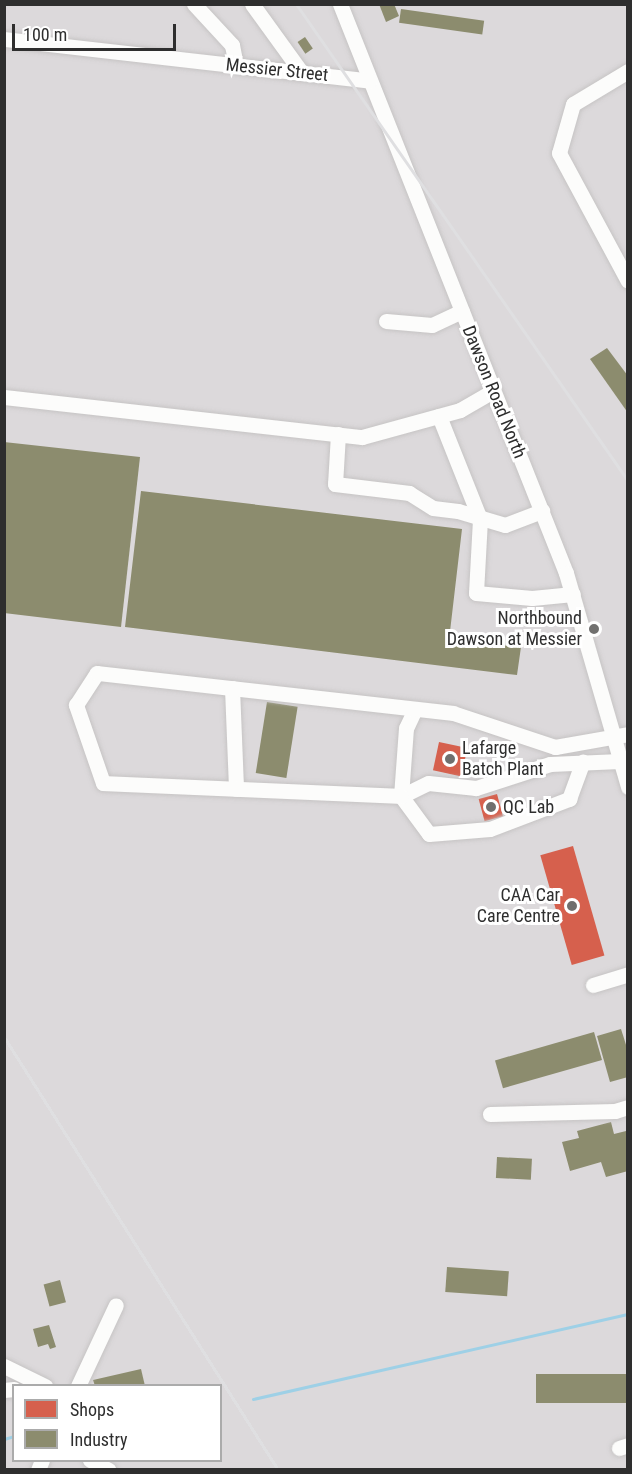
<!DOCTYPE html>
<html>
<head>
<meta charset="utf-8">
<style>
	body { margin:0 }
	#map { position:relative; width:632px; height:1474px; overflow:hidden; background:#ebe8e5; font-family:"Roboto Condensed",sans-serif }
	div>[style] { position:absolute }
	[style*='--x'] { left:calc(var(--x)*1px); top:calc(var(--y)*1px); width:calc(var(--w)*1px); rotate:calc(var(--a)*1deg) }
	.industrial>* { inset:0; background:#dcd9db }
	.shops>* { inset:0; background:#d6604d; transform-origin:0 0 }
	.industry>* { inset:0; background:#8c8c6e; transform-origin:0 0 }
	.stream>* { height:3px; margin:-1.5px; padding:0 1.5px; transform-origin:1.5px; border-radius:1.5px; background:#9ed0e6 }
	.roads { filter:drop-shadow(0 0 2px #c6c4c4) drop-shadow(0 0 2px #c6c4c4) }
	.minor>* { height:15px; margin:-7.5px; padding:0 7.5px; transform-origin:7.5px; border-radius:7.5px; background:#fcfcfb }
	.rail>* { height:3px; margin:-1.5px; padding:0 1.5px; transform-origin:1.5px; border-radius:1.5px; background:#dfdfe1 }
	.dots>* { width:16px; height:16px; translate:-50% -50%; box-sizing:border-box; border:3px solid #fff; border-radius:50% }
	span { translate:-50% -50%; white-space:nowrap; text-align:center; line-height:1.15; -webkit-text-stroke:6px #fff; paint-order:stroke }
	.street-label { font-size:18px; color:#2e2e2e }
	.poi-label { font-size:18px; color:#2e2e2e }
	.right { translate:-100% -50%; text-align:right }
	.left { translate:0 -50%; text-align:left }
	.frame { position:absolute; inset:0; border:6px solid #2e2e2e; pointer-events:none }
	.legend { position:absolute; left:12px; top:1384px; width:210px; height:78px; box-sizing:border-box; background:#fff; border:2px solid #ababab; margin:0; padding:8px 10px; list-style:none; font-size:18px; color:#2e2e2e }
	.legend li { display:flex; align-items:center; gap:12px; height:30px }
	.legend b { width:30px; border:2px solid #ababab }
	.scale { position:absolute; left:12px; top:24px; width:164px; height:27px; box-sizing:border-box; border:3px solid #2e2e2e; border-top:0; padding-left:8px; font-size:18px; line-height:21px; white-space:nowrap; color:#2e2e2e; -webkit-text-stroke:4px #fff; paint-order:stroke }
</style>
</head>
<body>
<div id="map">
	<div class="industrial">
		<i style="clip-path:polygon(evenodd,5px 5px,627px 5px,627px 1469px,5px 1470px,5px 5px,14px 1386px,220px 1386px,220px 1460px,14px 1460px,14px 1386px)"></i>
	</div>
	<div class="shops">
		<i style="left:439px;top:742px;width:29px;height:29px;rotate:12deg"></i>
		<i style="left:497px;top:794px;width:23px;height:19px;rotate:75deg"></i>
		<i style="left:573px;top:846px;width:114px;height:34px;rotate:74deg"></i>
	</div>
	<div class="industry">
		<i style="clip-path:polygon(379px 4px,394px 4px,399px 16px,386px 22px)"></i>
		<i style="left:401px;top:9px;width:84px;height:14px;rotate:8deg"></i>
		<i style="left:305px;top:37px;width:14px;height:9px;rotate:56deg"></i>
		<i style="clip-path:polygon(607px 348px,628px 376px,628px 413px,590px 359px)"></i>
		<i style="clip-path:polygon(4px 442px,140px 457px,121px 627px,4px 613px)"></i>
		<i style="clip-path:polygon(141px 491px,462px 529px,449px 640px,521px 647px,517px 675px,125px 627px)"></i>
		<i style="left:267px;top:702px;width:31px;height:72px;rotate:9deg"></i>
		<i style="clip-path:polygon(621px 1029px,628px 1051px,628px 1077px,610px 1082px,597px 1036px)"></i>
		<i style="left:594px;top:1032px;width:29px;height:103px;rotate:74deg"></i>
		<i style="clip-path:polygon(611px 1122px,614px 1134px,626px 1131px,628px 1171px,606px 1177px,601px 1162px,570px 1171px,562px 1142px,579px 1138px,577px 1131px)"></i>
		<i style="left:497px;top:1157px;width:35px;height:21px;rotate:3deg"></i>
		<i style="left:447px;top:1267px;width:62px;height:25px;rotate:4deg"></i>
		<i style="left:60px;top:1280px;width:23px;height:17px;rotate:75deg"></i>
		<i style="clip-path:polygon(49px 1325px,56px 1347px,50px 1349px,48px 1344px,38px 1347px,33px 1329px)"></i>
		<i style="clip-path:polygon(141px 1369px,145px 1386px,95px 1386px,93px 1380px)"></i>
		<i style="left:628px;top:1374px;width:29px;height:92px;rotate:90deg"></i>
	</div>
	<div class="stream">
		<i style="--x:253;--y:1399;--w:385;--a:-12.8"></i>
		<i style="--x:4;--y:1439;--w:10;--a:-17"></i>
	</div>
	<div class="roads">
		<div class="minor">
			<i style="--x:194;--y:4;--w:56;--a:47.2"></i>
			<i style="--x:232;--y:45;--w:20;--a:79"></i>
			<i style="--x:252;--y:4;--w:85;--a:54.1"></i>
			<i style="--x:340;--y:4;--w:612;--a:68.34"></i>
			<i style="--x:566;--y:573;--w:223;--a:73.8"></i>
			<i style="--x:4;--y:39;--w:368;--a:6.5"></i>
			<i style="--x:628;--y:71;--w:64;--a:149"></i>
			<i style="--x:573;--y:104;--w:51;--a:105.9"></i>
			<i style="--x:559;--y:153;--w:145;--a:61.7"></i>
			<i style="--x:386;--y:321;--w:46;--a:5"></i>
			<i style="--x:432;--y:325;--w:33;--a:-25"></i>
			<i style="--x:4;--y:397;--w:360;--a:6.4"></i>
			<i style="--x:362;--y:437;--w:102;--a:-15.4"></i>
			<i style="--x:460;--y:410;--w:38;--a:-30"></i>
			<i style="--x:439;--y:416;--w:111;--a:68.3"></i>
			<i style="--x:480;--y:519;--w:74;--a:93.1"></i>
			<i style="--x:476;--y:593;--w:56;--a:5.1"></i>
			<i style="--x:532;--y:598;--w:41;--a:-5.6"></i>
			<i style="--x:338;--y:434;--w:50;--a:93.4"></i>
			<i style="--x:335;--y:484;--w:75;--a:6.9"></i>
			<i style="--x:409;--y:493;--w:28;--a:32"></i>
			<i style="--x:433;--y:508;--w:25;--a:7"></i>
			<i style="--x:458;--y:511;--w:49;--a:16.6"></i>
			<i style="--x:505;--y:525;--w:40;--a:-21"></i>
			<i style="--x:232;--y:688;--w:101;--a:87.7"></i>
			<i style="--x:415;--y:709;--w:21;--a:115"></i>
			<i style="--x:406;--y:728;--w:68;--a:94.2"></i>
			<i style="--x:401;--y:796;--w:47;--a:53.6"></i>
			<i style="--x:429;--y:834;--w:61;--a:-4.7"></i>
			<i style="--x:490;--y:829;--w:85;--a:-20.8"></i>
			<i style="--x:569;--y:799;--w:40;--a:-69.8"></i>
			<i style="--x:620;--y:761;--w:70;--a:177.5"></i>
			<i style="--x:550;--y:764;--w:78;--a:162"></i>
			<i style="--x:476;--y:788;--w:48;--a:-174.1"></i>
			<i style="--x:428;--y:783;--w:30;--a:154"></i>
			<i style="--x:401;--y:796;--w:298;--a:-177.5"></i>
			<i style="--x:103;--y:783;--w:83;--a:-109.1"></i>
			<i style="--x:76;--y:705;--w:38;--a:-57"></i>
			<i style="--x:97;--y:673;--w:358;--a:6.4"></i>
			<i style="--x:453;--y:713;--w:108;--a:18.4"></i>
			<i style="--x:555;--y:747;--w:74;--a:-10.1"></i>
			<i style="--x:593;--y:985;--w:37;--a:-17"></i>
			<i style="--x:490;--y:1114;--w:125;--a:-1.4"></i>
			<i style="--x:615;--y:1111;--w:14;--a:-17"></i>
			<i style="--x:4;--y:1366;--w:46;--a:26"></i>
			<i style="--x:78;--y:1386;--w:89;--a:-64.9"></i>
			<i style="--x:4;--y:1390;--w:10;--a:-6"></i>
			<i style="--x:619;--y:1448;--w:9;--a:-18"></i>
			<i style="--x:90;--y:1460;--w:21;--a:28"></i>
			<i style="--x:38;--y:1470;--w:11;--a:-68"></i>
		</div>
	</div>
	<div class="rail">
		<i style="--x:296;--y:4;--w:581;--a:55.16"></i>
		<i style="--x:4;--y:1037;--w:512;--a:57.67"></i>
	</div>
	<div class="dots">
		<i style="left:594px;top:629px;background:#706f6e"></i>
		<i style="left:450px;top:759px;background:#706f6e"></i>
		<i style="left:491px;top:807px;background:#706f6e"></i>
		<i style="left:572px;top:906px;background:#706f6e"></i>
	</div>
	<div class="street-label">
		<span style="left:277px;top:70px;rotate:6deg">Messier Street</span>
		<span style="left:494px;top:392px;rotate:68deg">Dawson Road North</span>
	</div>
	<div class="poi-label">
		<span class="right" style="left:582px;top:629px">Northbound<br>Dawson at Messier</span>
		<span class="left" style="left:462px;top:759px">Lafarge<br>Batch Plant</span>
		<span class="left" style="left:503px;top:807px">QC Lab</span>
		<span class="right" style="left:560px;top:906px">CAA Car<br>Care Centre</span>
	</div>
	<div class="frame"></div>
	<ul class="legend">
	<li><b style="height:16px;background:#d6604d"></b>Shops</li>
	<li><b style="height:16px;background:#8c8c6e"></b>Industry</li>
	</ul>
	<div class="scale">100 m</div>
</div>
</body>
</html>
